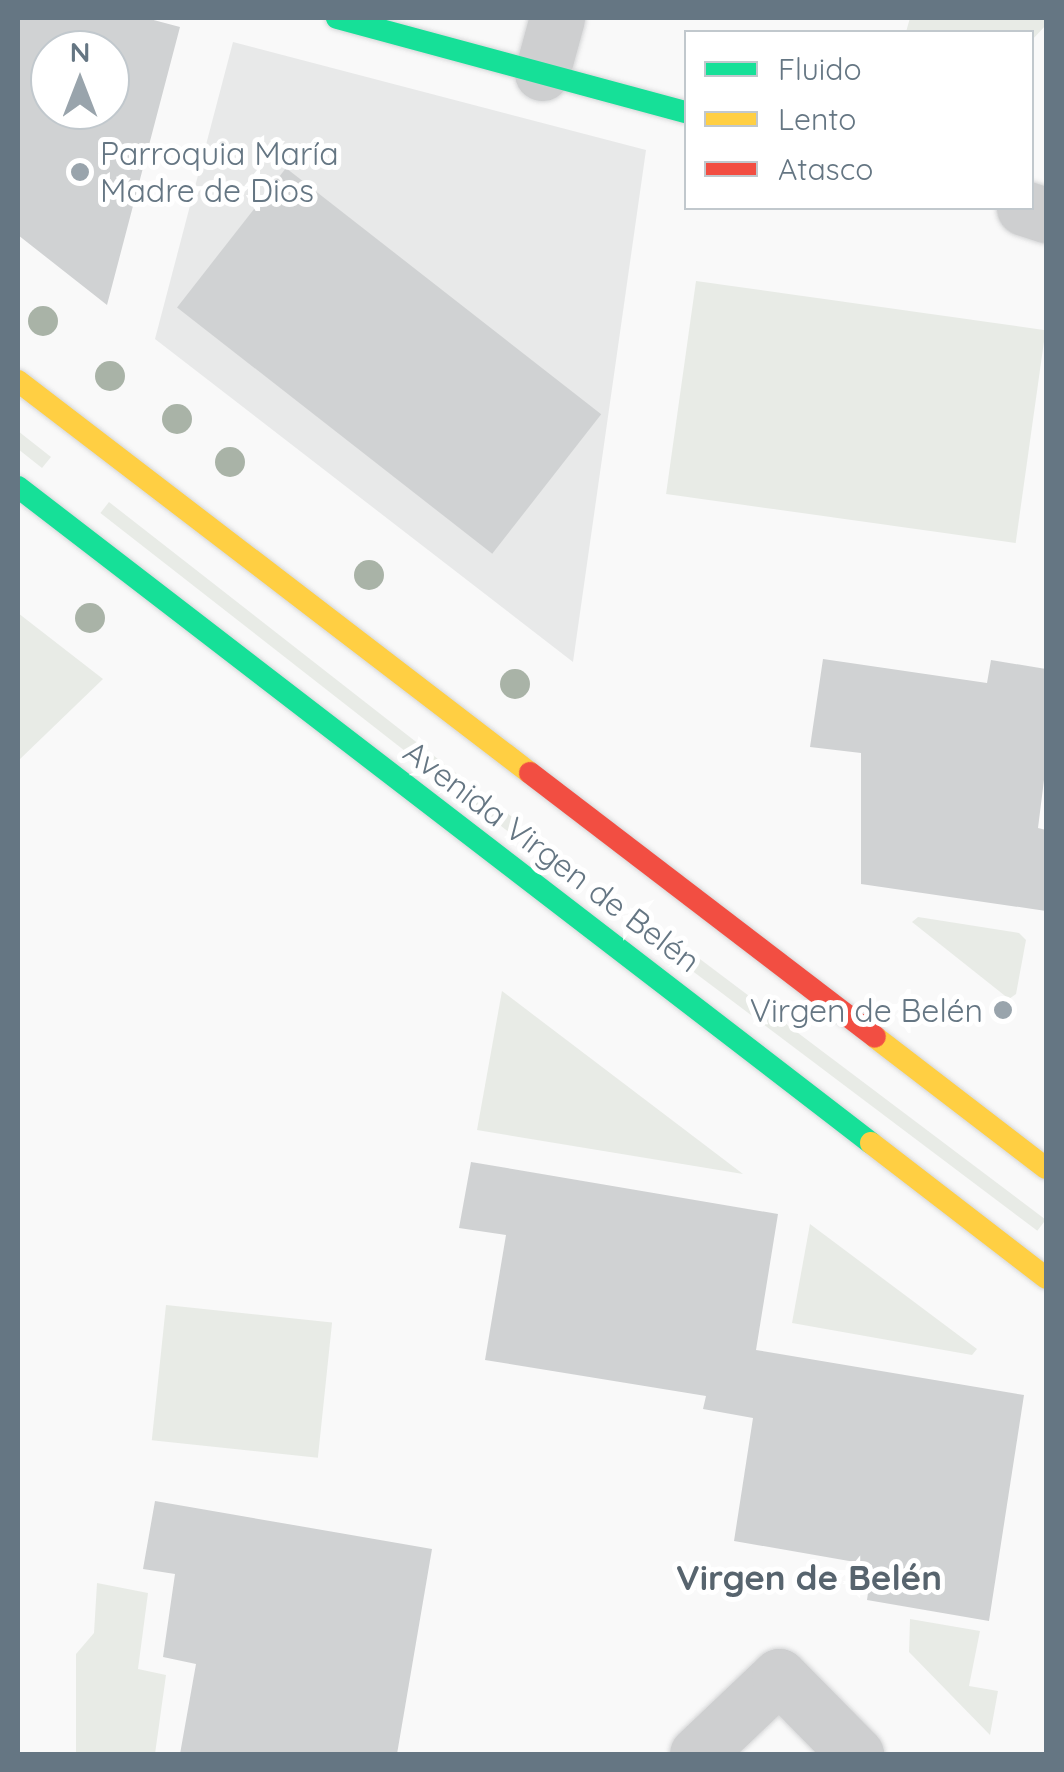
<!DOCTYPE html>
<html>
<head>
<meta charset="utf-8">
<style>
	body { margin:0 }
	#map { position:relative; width:1064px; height:1772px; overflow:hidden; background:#f9f9f9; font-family:Quicksand,sans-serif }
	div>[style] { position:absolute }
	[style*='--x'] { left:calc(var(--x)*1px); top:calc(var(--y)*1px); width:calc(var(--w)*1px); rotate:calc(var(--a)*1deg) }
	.built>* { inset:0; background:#e8e9e9 }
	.green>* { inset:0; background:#e8ebe6; transform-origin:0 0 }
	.building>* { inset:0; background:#d0d2d3; transform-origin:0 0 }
	.roads { filter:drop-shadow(0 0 2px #d5d6d7) drop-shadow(0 0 2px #d5d6d7) }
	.street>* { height:55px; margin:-27.5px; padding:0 27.5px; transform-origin:27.5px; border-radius:27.5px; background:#cecfd0 }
	.fast>* { height:22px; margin:-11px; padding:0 11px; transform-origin:11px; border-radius:11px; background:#16e098 }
	.slow>* { height:22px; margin:-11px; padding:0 11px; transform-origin:11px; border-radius:11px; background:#ffcf43 }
	.jam>* { height:22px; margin:-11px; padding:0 11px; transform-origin:11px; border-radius:11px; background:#f24e42 }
	.trees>* { width:30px; height:30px; margin:-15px; border-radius:50%; background:#a9b3a7 }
	.dots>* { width:28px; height:28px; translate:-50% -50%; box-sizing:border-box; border:5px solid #fff; border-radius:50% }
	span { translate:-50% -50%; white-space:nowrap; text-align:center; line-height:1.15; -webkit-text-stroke:10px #fff; paint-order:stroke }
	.poi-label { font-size:32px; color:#657683 }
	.left { translate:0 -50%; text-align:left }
	.right { translate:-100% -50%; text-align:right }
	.street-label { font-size:32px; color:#657683 }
	.neighbourhood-label { font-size:35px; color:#57646e; font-weight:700 }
	.frame { position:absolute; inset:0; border:20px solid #657683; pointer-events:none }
	.legend { position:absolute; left:684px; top:30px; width:350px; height:180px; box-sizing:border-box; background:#fff; border:2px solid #c1c8cd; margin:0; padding:12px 18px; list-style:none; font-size:30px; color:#657683 }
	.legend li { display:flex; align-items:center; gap:20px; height:50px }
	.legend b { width:50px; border:2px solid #c1c8cd }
	.north { position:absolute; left:30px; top:30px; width:100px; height:100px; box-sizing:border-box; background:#fff; border:2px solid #c1c8cd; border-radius:50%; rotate:0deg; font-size:28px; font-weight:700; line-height:40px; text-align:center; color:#657683 }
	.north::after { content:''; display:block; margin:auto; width:35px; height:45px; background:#99a4ac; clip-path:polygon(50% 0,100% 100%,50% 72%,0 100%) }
</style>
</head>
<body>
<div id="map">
	<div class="built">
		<i style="clip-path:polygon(233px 42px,646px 150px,573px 662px,155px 339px)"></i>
	</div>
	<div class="green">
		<i style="clip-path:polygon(910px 18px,1046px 18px,1046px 25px,1032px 40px,1032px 32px,906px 32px)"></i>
		<i style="left:696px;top:281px;width:353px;height:215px;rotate:8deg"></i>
		<i style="clip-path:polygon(18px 431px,51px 457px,42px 468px,18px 449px)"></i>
		<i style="left:109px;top:502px;width:517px;height:14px;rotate:38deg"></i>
		<i style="clip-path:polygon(18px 613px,103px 679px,18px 761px)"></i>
		<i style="clip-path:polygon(918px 917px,1019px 933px,1026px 940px,1016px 994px,1009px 999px,912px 922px)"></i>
		<i style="left:676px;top:941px;width:463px;height:14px;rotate:37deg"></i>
		<i style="clip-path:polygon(502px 991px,743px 1174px,477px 1130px)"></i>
		<i style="clip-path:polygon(810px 1224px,977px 1349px,972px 1355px,792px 1323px)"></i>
		<i style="left:166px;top:1305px;width:167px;height:136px;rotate:6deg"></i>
		<i style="clip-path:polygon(97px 1583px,148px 1593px,138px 1669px,166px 1675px,155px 1754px,76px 1754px,76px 1654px,94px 1633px)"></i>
		<i style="clip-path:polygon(910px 1619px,980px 1631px,969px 1686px,998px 1691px,990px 1735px,909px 1652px)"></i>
	</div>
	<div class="building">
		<i style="clip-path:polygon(evenodd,18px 18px,146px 18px,180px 27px,107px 305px,18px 235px,18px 18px,50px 50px,110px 50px,110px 110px,50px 110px,50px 50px)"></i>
		<i style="left:286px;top:168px;width:400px;height:177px;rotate:38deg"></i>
		<i style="clip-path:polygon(823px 659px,987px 683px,991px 660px,1046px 669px,1046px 764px,1038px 828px,1046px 830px,1046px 911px,861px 884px,861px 753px,810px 747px)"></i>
		<i style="clip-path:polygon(471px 1162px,778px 1214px,756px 1350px,1024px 1395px,989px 1621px,867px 1600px,872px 1565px,734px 1541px,753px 1418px,703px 1409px,706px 1396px,485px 1360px,506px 1235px,459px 1228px)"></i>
		<i style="clip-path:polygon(155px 1501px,432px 1549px,397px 1754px,180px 1754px,196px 1664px,163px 1657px,175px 1574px,143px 1569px)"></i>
	</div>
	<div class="roads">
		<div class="street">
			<i style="--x:542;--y:73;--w:57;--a:-74.7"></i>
			<i style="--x:1024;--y:208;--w:23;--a:18"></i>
			<i style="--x:697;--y:1754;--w:113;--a:-43.6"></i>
			<i style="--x:779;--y:1676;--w:110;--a:45.4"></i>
		</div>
		<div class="fast">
			<i style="--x:337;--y:18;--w:361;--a:15.1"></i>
			<i style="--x:18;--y:487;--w:1076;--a:37.56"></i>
		</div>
		<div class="slow">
			<i style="--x:18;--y:381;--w:645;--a:37.44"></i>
			<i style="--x:875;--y:1037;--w:215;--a:37.5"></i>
			<i style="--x:871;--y:1143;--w:221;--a:37.6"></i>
		</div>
		<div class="jam">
			<i style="--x:530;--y:773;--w:434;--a:37.4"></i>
		</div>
	</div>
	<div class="trees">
		<i style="left:43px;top:321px"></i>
		<i style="left:110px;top:376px"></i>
		<i style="left:177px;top:419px"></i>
		<i style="left:230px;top:462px"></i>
		<i style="left:369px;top:575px"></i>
		<i style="left:90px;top:618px"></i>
		<i style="left:515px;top:684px"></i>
	</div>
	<div class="dots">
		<i style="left:80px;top:172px;background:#99a4ac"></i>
		<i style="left:1003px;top:1010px;background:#99a4ac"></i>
	</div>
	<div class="poi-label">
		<span class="left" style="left:100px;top:172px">Parroquia María<br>Madre de Dios</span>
		<span class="right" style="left:983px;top:1010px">Virgen de Belén</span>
	</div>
	<div class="street-label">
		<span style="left:552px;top:856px;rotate:37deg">Avenida Virgen de Belén</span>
	</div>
	<div class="neighbourhood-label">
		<span style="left:809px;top:1577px">Virgen de Belén</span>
	</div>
	<div class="frame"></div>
	<ul class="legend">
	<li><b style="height:12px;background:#16e098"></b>Fluido</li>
	<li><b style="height:12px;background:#ffcf43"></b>Lento</li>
	<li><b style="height:12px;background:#f24e42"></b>Atasco</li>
	</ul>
	<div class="north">N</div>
</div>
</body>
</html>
